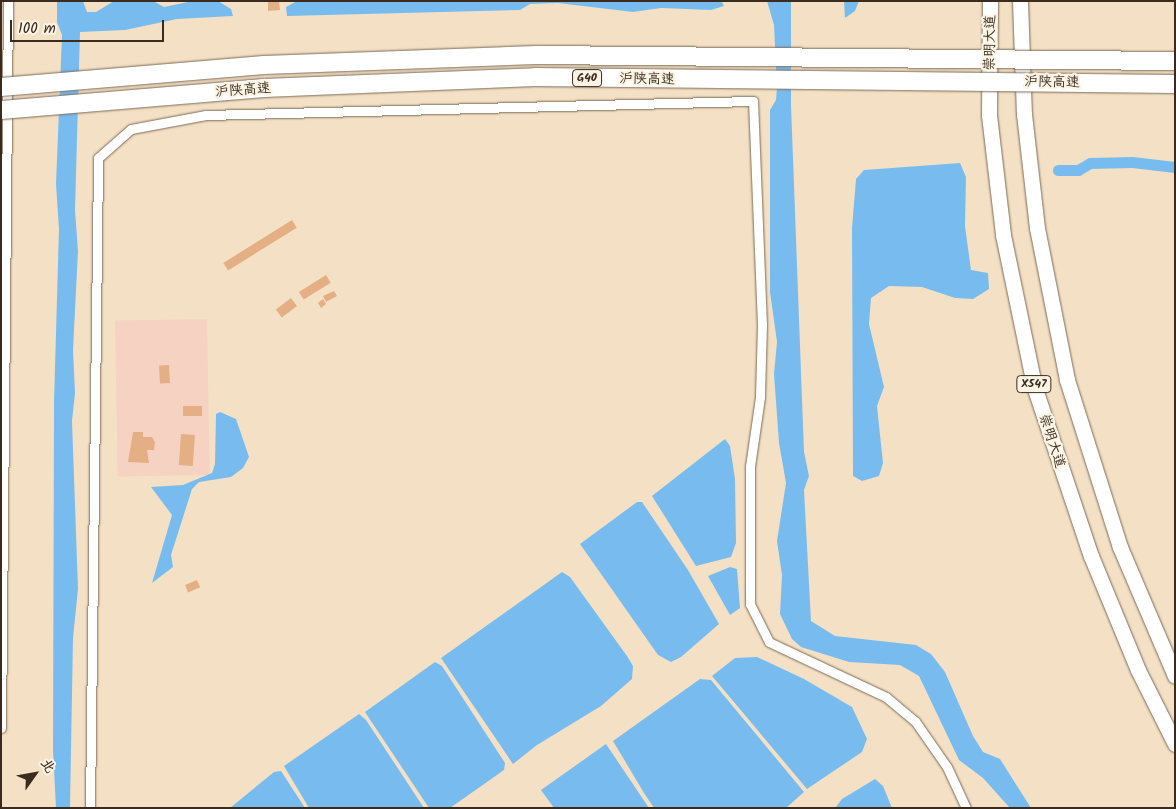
<!DOCTYPE html>
<html>
<head>
<meta charset="utf-8">
<style>
	body { margin:0 }
	#map { position:relative; width:1176px; height:809px; overflow:hidden; background:#f4e1c5; font-family:Kalam,"LXGW WenKai TC",sans-serif }
	div>[style] { position:absolute }
	[style*='--x'] { left:calc(var(--x)*1px); top:calc(var(--y)*1px); width:calc(var(--w)*1px); rotate:calc(var(--a)*1deg) }
	.built>* { inset:0; background:#f5d2c2; transform-origin:0 0 }
	.water>* { inset:0; background:#78bcef }
	.canal>* { height:11px; margin:-5.5px; padding:0 5.5px; transform-origin:5.5px; border-radius:5.5px; background:#78bcef }
	.building>* { inset:0; background:#e4af85; transform-origin:0 0 }
	.roads { filter:drop-shadow(0 0 1px #7c6a58) drop-shadow(0 0 1px #7c6a58) }
	.street>* { height:9px; margin:-4.5px; padding:0 4.5px; transform-origin:4.5px; border-radius:4.5px; background:#fff }
	.primary>* { height:15px; margin:-7.5px; padding:0 7.5px; transform-origin:7.5px; border-radius:7.5px; background:#fff }
	.bridges { filter:drop-shadow(0 0 1px #7c6a58) drop-shadow(0 0 1px #7c6a58) }
	.highway-bridge>* { height:18px; margin:-9px; padding:0 9px; transform-origin:9px; border-radius:9px; background:#fff }
	span { translate:-50% -50%; white-space:nowrap; text-align:center; line-height:1.15; -webkit-text-stroke:4.5px #fcf5e5; paint-order:stroke }
	.shield-label span { padding:1px 4px; background:#fcf5e5; border:1px solid; border-radius:4px; -webkit-text-stroke-width:0 }
	.shield-label { font-size:12px; color:#3b2a1e; font-weight:700 }
	.street-label { font-size:14px; color:#3b2a1e }
	.frame { position:absolute; inset:0; border:2px solid #3b2a1e; pointer-events:none }
	.north { position:absolute; left:10px; top:749px; width:50px; height:50px; -webkit-text-stroke:4px #fcf5e5; paint-order:stroke; rotate:58deg; font-size:14px; font-weight:700; line-height:20px; text-align:center; color:#3b2a1e }
	.north::after { content:''; display:block; margin:auto; width:18px; height:22px; background:#3b2a1e; clip-path:polygon(50% 0,100% 100%,50% 72%,0 100%) }
	.scale { position:absolute; left:10px; top:20px; width:154px; height:22px; box-sizing:border-box; border:2px solid #3b2a1e; border-top:0; padding-left:6px; font-size:15px; line-height:18px; white-space:nowrap; color:#3b2a1e; -webkit-text-stroke:4px #fcf5e5; paint-order:stroke }
</style>
</head>
<body>
<div id="map">
	<div class="built">
		<i style="left:207px;top:319px;width:156px;height:92px;rotate:89deg"></i>
	</div>
	<div class="water">
		<i style="clip-path:polygon(57px 1px,83px 1px,87px 12px,96px 12px,114px 1px,153px 1px,164px 7px,193px 1px,218px 1px,231px 9px,233px 16px,177px 19px,125px 30px,80px 32px,75px 210px,78px 251px,73px 350px,75px 393px,72px 421px,78px 589px,73px 638px,70px 808px,56px 808px,53px 750px,54px 402px,59px 229px,56px 184px,62px 35px,57px 22px)"></i>
		<i style="clip-path:polygon(297px 1px,695px 1px,722px 2px,724px 6px,711px 10px,661px 8px,633px 12px,558px 3px,530px 4px,520px 10px,287px 16px,286px 7px)"></i>
		<i style="clip-path:polygon(767px 1px,791px 1px,791px 105px,804px 452px,809px 476px,804px 490px,811px 621px,835px 636px,916px 645px,931px 654px,945px 672px,973px 736px,983px 752px,1000px 759px,1031px 808px,1010px 808px,983px 778px,959px 760px,919px 676px,900px 665px,849px 662px,801px 647px,792px 639px,780px 614px,782px 575px,777px 541px,786px 483px,779px 443px,774px 374px,777px 342px,770px 292px,770px 110px,776px 100px,777px 88px,774px 25px)"></i>
		<i style="clip-path:polygon(844px 1px,859px 1px,855px 11px,845px 18px)"></i>
		<i style="clip-path:polygon(960px 163px,966px 177px,965px 226px,971px 270px,988px 273px,989px 289px,973px 299px,955px 298px,922px 287px,889px 286px,871px 298px,869px 324px,884px 387px,877px 406px,883px 463px,879px 476px,862px 481px,853px 476px,852px 228px,856px 179px,864px 170px)"></i>
		<i style="clip-path:polygon(220px 412px,236px 419px,249px 457px,243px 468px,231px 477px,199px 482px,192px 489px,171px 555px,173px 567px,152px 583px,172px 515px,151px 487px,183px 485px,212px 473px,215px 464px,216px 414px)"></i>
		<i style="clip-path:polygon(725px 439px,730px 446px,735px 479px,736px 543px,731px 557px,696px 566px,652px 496px)"></i>
		<i style="clip-path:polygon(637px 502px,642px 502px,688px 570px,719px 624px,681px 657px,671px 662px,658px 655px,580px 544px)"></i>
		<i style="clip-path:polygon(730px 567px,737px 569px,740px 608px,730px 615px,708px 576px)"></i>
		<i style="clip-path:polygon(562px 572px,570px 577px,627px 656px,633px 666px,632px 679px,601px 706px,537px 745px,513px 764px,441px 658px)"></i>
		<i style="clip-path:polygon(757px 657px,804px 679px,852px 707px,867px 739px,862px 752px,807px 789px,712px 676px,735px 658px)"></i>
		<i style="clip-path:polygon(435px 662px,442px 666px,505px 763px,504px 770px,450px 808px,429px 808px,365px 712px)"></i>
		<i style="clip-path:polygon(700px 679px,711px 680px,804px 792px,786px 808px,654px 808px,644px 793px,613px 741px)"></i>
		<i style="clip-path:polygon(359px 714px,366px 720px,424px 808px,309px 808px,284px 766px)"></i>
		<i style="clip-path:polygon(606px 744px,649px 808px,554px 808px,541px 790px)"></i>
		<i style="clip-path:polygon(281px 771px,305px 808px,230px 808px,274px 772px)"></i>
		<i style="clip-path:polygon(875px 779px,883px 786px,892px 808px,835px 808px,842px 799px)"></i>
	</div>
	<div class="canal">
		<i style="--x:1058;--y:170;--w:20;--a:0"></i>
		<i style="--x:1078;--y:170;--w:14;--a:-30"></i>
		<i style="--x:1090;--y:163;--w:42;--a:-1.4"></i>
		<i style="--x:1132;--y:162;--w:43;--a:6.6"></i>
	</div>
	<div class="building">
		<i style="clip-path:polygon(268px 1px,279px 1px,280px 10px,268px 11px)"></i>
		<i style="left:292px;top:220px;width:9px;height:81px;rotate:58deg"></i>
		<i style="left:326px;top:275px;width:9px;height:32px;rotate:58deg"></i>
		<i style="clip-path:polygon(334px 291px,337px 296px,326px 302px,323px 296px)"></i>
		<i style="left:291px;top:298px;width:10px;height:19px;rotate:53deg"></i>
		<i style="clip-path:polygon(323px 299px,326px 304px,321px 308px,318px 303px)"></i>
		<i style="left:169px;top:365px;width:18px;height:10px;rotate:87deg"></i>
		<i style="left:183px;top:406px;width:19px;height:10px"></i>
		<i style="clip-path:polygon(133px 432px,143px 432px,143px 437px,152px 437px,155px 442px,154px 450px,147px 450px,149px 463px,128px 462px)"></i>
		<i style="left:181px;top:434px;width:14px;height:31px;rotate:4deg"></i>
		<i style="left:197px;top:580px;width:8px;height:13px;rotate:67deg"></i>
	</div>
	<div class="roads">
		<div class="street">
			<i style="--x:1;--y:728;--w:727;--a:-89.45"></i>
			<i style="--x:90;--y:808;--w:650;--a:-89.29"></i>
			<i style="--x:98;--y:158;--w:44;--a:-41.3"></i>
			<i style="--x:131;--y:129;--w:76;--a:-10.6"></i>
			<i style="--x:206;--y:115;--w:547;--a:-1.47"></i>
			<i style="--x:753;--y:101;--w:223;--a:87.7"></i>
			<i style="--x:762;--y:324;--w:73;--a:91.6"></i>
			<i style="--x:760;--y:397;--w:70;--a:98.2"></i>
			<i style="--x:750;--y:466;--w:138;--a:90"></i>
			<i style="--x:750;--y:604;--w:42;--a:63.4"></i>
			<i style="--x:769;--y:642;--w:129;--a:25.2"></i>
			<i style="--x:886;--y:697;--w:38;--a:40"></i>
			<i style="--x:915;--y:721;--w:56;--a:55.2"></i>
			<i style="--x:947;--y:767;--w:45;--a:65.1"></i>
		</div>
		<div class="primary">
			<i style="--x:990;--y:1;--w:114;--a:90.5"></i>
			<i style="--x:989;--y:115;--w:121;--a:83.3"></i>
			<i style="--x:1003;--y:235;--w:157;--a:78.3"></i>
			<i style="--x:1035;--y:389;--w:176;--a:71.5"></i>
			<i style="--x:1091;--y:556;--w:123;--a:67.6"></i>
			<i style="--x:1138;--y:670;--w:83;--a:63.4"></i>
			<i style="--x:1020;--y:1;--w:113;--a:88"></i>
			<i style="--x:1024;--y:114;--w:115;--a:83.5"></i>
			<i style="--x:1037;--y:228;--w:155;--a:78.8"></i>
			<i style="--x:1067;--y:380;--w:175;--a:72.4"></i>
			<i style="--x:1120;--y:547;--w:140;--a:66.9"></i>
		</div>
	</div>
	<div class="bridges">
		<div class="highway-bridge">
			<i style="--x:1;--y:87;--w:264;--a:-4.8"></i>
			<i style="--x:264;--y:65;--w:272;--a:-2.1"></i>
			<i style="--x:536;--y:55;--w:639;--a:0.54"></i>
			<i style="--x:1;--y:110;--w:264;--a:-4.8"></i>
			<i style="--x:264;--y:88;--w:271;--a:-2.3"></i>
			<i style="--x:535;--y:77;--w:640;--a:0.63"></i>
		</div>
	</div>
	<div class="shield-label">
		<span style="left:587px;top:78px">G40</span>
		<span style="left:1034px;top:384px">X547</span>
	</div>
	<div class="street-label">
		<span style="left:990px;top:43px;rotate:-89deg">崇明大道</span>
		<span style="left:647px;top:79px;rotate:1deg">沪陕高速</span>
		<span style="left:1052px;top:82px;rotate:1deg">沪陕高速</span>
		<span style="left:243px;top:90px;rotate:-4deg">沪陕高速</span>
		<span style="left:1052px;top:441px;rotate:72deg">崇明大道</span>
	</div>
	<div class="frame"></div>
	<div class="north">北</div>
	<div class="scale">100 m</div>
</div>
</body>
</html>
